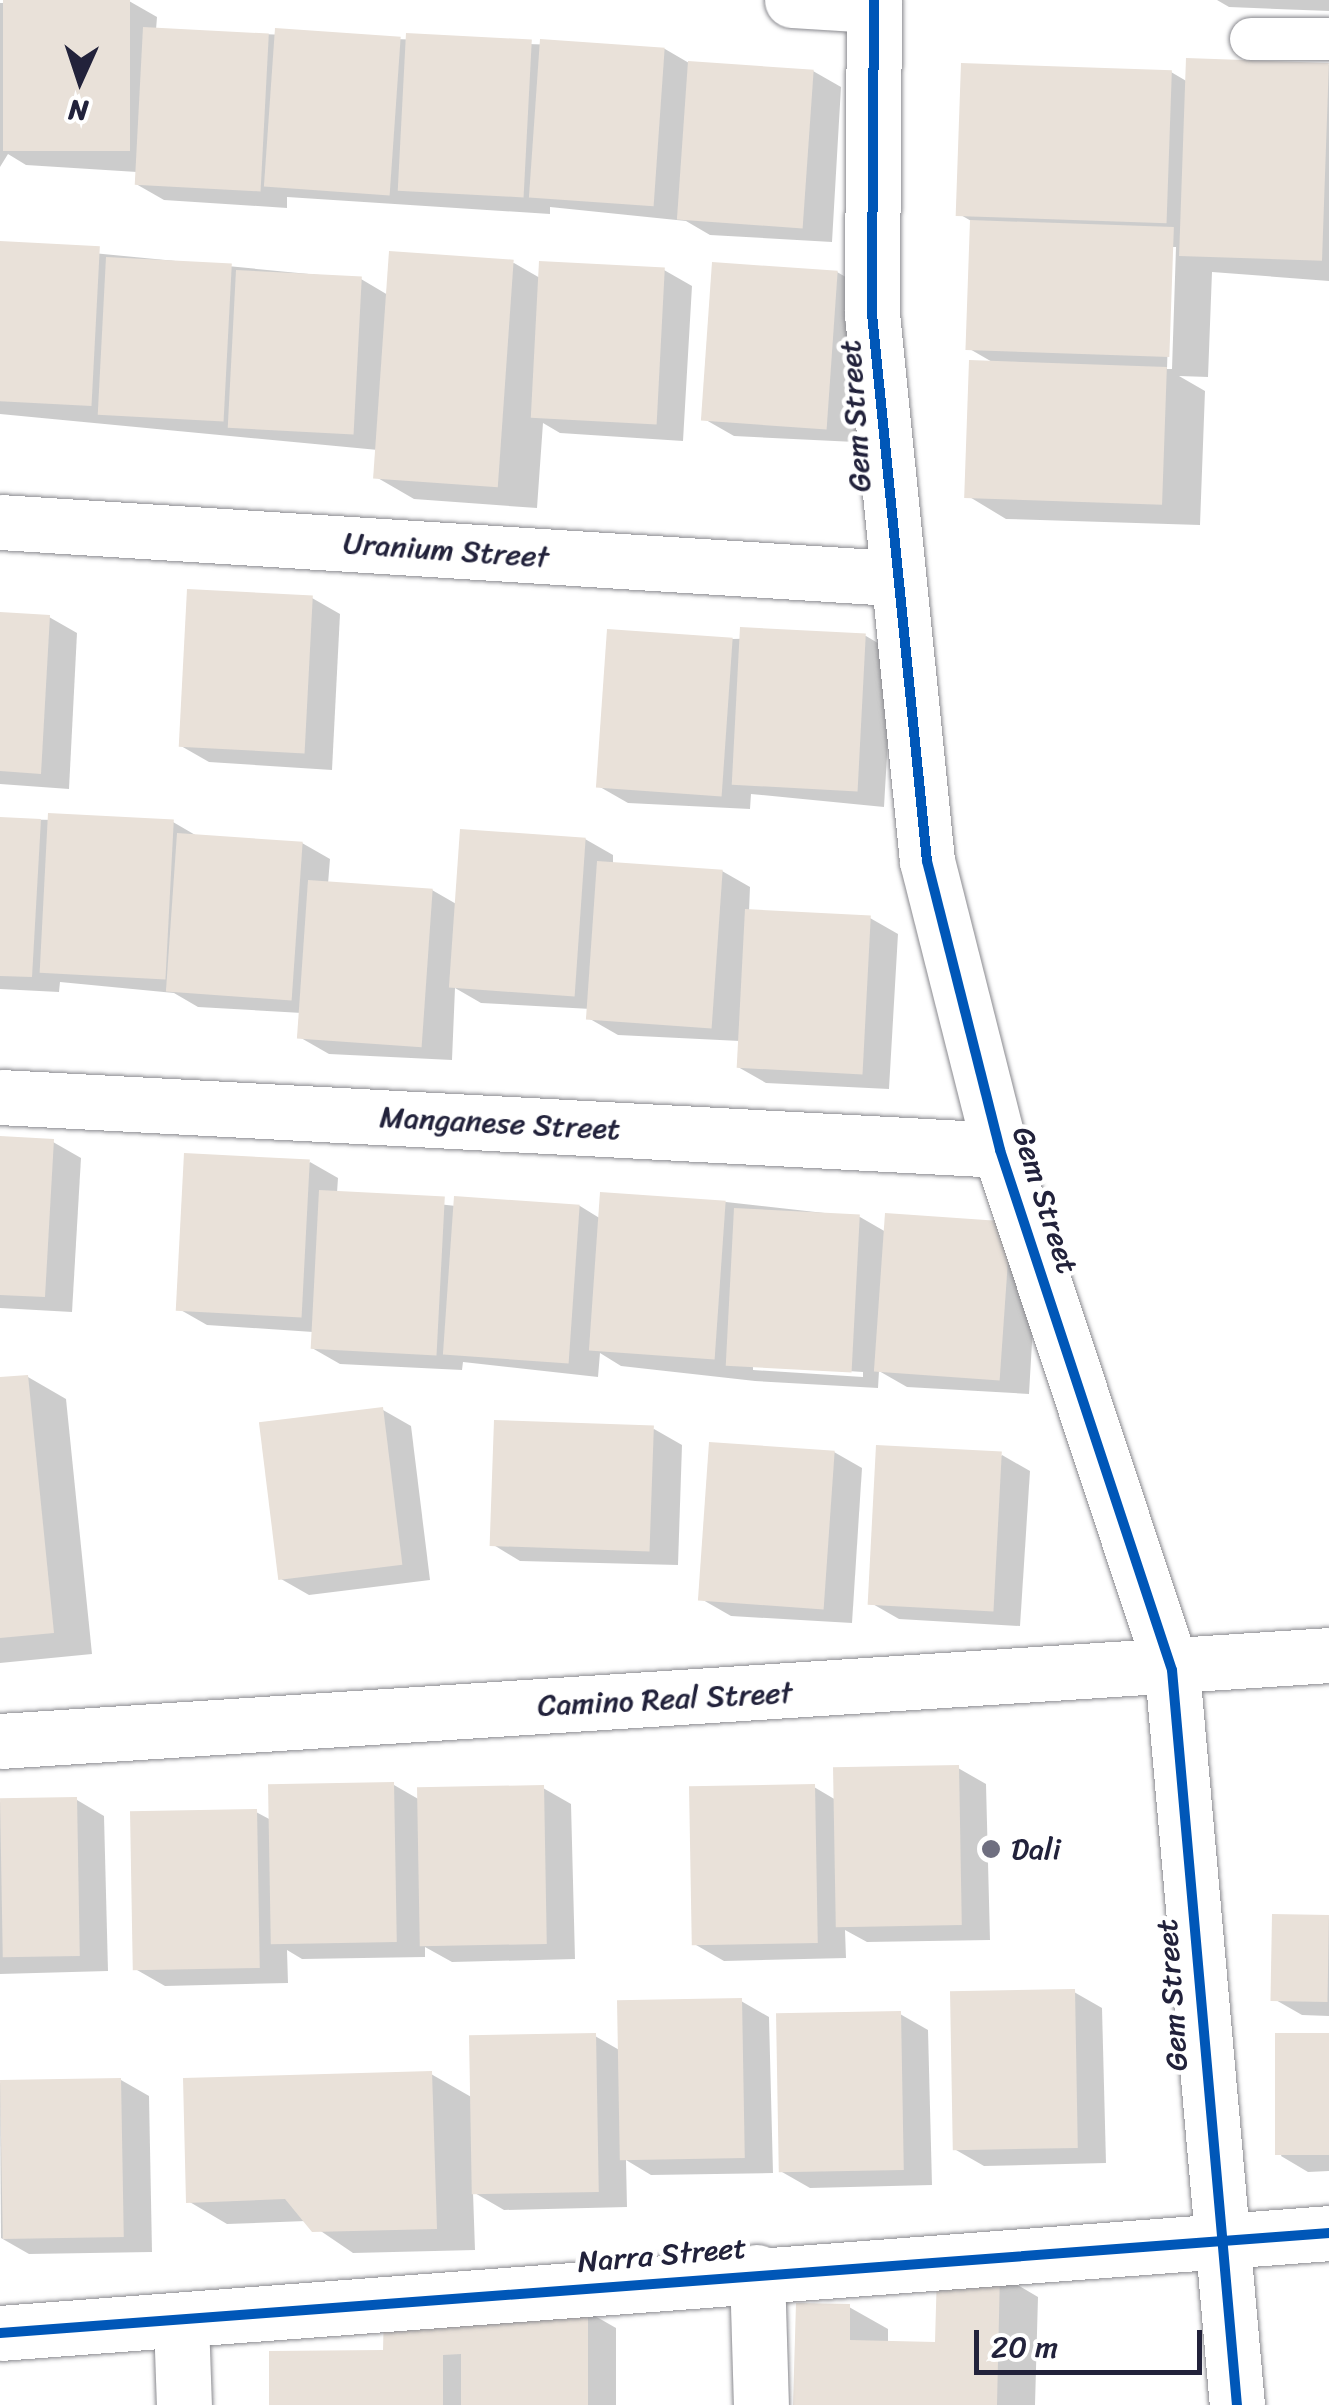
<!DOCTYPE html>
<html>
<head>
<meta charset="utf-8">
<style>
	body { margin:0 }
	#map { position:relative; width:1329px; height:2405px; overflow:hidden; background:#fff; font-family:Sriracha,sans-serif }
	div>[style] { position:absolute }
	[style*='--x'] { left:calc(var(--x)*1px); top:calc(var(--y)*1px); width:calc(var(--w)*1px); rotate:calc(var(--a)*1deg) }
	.shadow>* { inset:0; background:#0003 }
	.building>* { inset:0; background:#e9e1d9; transform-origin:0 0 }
	.roads { filter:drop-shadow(0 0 2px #8a8a8f) drop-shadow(0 0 2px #8a8a8f) }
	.service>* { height:42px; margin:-21px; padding:0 21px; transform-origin:21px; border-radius:21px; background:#fff }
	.minor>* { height:55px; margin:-27.5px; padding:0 27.5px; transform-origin:27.5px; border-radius:27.5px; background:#fff }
	.tertiary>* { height:55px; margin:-27.5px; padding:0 27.5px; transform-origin:27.5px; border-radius:27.5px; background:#fff }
	.cycleway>* { height:10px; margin:-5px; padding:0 5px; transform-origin:5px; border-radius:5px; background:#0057b8 }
	.dots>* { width:28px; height:28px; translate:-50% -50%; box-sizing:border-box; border:5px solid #fff; border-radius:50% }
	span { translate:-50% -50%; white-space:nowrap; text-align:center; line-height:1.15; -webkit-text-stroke:9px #fff; paint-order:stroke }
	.street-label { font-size:30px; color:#22223b }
	.poi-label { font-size:30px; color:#22223b }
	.left { translate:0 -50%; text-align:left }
	.north { position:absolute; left:30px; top:30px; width:100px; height:100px; -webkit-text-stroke:8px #fff; paint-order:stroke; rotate:183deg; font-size:28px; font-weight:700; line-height:40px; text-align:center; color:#22223b }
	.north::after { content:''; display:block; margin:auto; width:35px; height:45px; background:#22223b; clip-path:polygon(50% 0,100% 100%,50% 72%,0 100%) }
	.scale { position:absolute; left:974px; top:2330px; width:228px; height:45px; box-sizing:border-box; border:5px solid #22223b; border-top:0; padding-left:12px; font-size:30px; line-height:35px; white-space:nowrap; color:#22223b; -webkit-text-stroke:8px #fff; paint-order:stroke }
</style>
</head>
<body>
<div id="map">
	<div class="shadow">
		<i style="clip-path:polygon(1217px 0,1329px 0,1329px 11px,1229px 7px)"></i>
		<i style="clip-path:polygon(129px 1px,157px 17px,156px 30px,665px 49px,689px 63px,813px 71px,841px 87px,832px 242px,710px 235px,686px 221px,550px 207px,550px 214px,287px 197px,287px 208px,164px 200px,136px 184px,137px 172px,26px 165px,8px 154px,0 167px,0 3px)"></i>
		<i style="clip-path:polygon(evenodd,1329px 65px,1329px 281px,1212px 272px,1208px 377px,1179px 376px,1205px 391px,1200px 525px,1006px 519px,968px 496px,994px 363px,968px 348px,973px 222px,959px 214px,1171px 72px,1188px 82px,1329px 65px,1171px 247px,1176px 247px,1172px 369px,1167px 369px,1171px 247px)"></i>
		<i style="clip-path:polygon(0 244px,361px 279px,388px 295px,514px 263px,540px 278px,664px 270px,692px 286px,683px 441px,560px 433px,543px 423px,537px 508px,414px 499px,376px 477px,378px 450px,0 414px)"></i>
		<i style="clip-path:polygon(837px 272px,865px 288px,855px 442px,734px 436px,706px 420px)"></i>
		<i style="clip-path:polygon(312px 598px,340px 614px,332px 770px,209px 762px,181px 746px)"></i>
		<i style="clip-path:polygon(0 614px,49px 617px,77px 633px,69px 789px,0 784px)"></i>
		<i style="clip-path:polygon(866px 636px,893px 652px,884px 807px,751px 794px,750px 809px,628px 803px,600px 787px,732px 639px)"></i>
		<i style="clip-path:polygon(0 819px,173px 822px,197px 836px,302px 843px,330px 859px,328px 884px,432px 890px,458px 905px,585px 839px,613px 855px,613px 864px,722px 871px,750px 887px,749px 912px,870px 918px,898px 934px,889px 1089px,766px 1083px,738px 1067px,740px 1041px,618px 1035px,590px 1019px,591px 1009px,481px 1003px,455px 988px,452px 1060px,329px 1054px,301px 1038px,302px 1013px,198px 1007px,174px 993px,60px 982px,59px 992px,0 989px)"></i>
		<i style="clip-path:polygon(0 1139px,53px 1142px,81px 1158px,72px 1312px,0 1308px)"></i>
		<i style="clip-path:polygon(evenodd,310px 1162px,338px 1178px,337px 1193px,456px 1206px,580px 1206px,601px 1219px,726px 1202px,860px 1217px,886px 1232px,1038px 1240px,1029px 1394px,907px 1387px,879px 1371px,878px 1388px,755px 1381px,621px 1366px,600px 1353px,598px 1377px,463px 1362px,462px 1370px,340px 1364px,312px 1348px,313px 1332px,207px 1325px,179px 1309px,310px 1162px,753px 1365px,863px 1372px,863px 1377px,753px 1370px,753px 1365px)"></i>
		<i style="clip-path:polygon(28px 1377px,66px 1399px,92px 1654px,0 1663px,0 1380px)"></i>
		<i style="clip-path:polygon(383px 1410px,411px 1426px,430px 1580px,309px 1595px,281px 1579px)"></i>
		<i style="clip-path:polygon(654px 1429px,682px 1445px,678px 1565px,520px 1561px,492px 1544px)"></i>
		<i style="clip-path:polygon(834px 1452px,862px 1468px,852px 1623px,731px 1616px,703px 1600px)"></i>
		<i style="clip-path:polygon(1002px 1455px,1030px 1471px,1020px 1626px,899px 1619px,871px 1603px)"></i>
		<i style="clip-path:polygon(958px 1768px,986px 1784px,990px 1940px,867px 1942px,845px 1930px,846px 1958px,724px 1961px,696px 1945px,814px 1787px,836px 1800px)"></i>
		<i style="clip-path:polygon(394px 1785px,420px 1800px,543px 1788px,571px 1804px,575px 1959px,452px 1962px,425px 1947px,425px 1957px,302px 1959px,287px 1950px,288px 1983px,165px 1986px,137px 1970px,256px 1812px,271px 1820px)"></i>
		<i style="clip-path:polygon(77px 1800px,104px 1816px,108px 1971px,0 1974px,0 1802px)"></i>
		<i style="clip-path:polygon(1329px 1917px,1329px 2016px,1302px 2015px,1274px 1999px)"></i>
		<i style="clip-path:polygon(1074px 1992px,1102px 2008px,1106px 2163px,984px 2166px,956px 2150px)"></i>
		<i style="clip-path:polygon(741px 2001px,769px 2017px,773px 2173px,651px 2175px,626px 2160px,627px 2207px,504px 2210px,473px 2192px,475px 2250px,353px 2253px,306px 2221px,227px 2224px,188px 2201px,431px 2074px,473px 2098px,595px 2036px,621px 2051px)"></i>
		<i style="clip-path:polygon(900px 2014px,928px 2030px,932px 2185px,810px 2188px,782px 2172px)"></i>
		<i style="clip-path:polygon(1329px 2036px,1329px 2171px,1308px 2172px,1281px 2156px)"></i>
		<i style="clip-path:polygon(121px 2080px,149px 2096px,152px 2252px,29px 2254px,1px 2238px,0 2083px)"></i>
		<i style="clip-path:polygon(999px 2274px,1038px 2297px,1035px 2405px,796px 2405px,849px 2307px,888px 2329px,888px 2343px,937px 2344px)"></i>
		<i style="clip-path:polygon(588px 2312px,616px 2328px,616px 2405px,272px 2405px,385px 2353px)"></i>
	</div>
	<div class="building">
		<i style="left:3px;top:0;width:127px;height:151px"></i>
		<i style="left:143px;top:27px;width:126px;height:158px;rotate:3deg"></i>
		<i style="left:275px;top:28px;width:126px;height:159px;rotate:4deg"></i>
		<i style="left:406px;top:33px;width:126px;height:158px;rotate:3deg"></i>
		<i style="left:540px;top:39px;width:125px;height:159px;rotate:4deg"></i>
		<i style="left:1186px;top:58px;width:143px;height:198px;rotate:2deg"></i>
		<i style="left:688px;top:61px;width:126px;height:159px;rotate:4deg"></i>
		<i style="left:961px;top:63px;width:211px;height:153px;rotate:2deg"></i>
		<i style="left:970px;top:220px;width:204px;height:130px;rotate:2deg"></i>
		<i style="left:0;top:241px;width:100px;height:160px;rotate:3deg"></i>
		<i style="left:389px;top:251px;width:125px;height:228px;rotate:4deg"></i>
		<i style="left:106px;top:257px;width:126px;height:158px;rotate:3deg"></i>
		<i style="left:539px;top:261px;width:126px;height:157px;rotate:3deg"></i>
		<i style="left:712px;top:262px;width:126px;height:159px;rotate:4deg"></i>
		<i style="left:236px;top:270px;width:126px;height:158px;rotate:3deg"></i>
		<i style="left:969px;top:360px;width:198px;height:138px;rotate:2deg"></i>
		<i style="left:187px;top:589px;width:126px;height:158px;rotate:3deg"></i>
		<i style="clip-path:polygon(0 612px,50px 615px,41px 774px,0 771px)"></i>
		<i style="left:740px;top:627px;width:126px;height:158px;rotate:3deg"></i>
		<i style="left:607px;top:629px;width:126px;height:159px;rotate:4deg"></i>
		<i style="left:48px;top:813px;width:126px;height:160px;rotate:3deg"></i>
		<i style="clip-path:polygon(0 817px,41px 819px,32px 977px,0 976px)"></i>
		<i style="left:460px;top:829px;width:126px;height:159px;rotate:4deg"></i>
		<i style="left:177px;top:833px;width:126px;height:159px;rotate:4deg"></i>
		<i style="left:597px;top:861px;width:126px;height:159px;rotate:4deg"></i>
		<i style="left:308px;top:880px;width:125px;height:159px;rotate:4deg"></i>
		<i style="left:745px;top:909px;width:126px;height:159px;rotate:3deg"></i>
		<i style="clip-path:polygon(0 1136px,54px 1139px,45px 1297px,0 1295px)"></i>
		<i style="left:184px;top:1153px;width:126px;height:158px;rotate:3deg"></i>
		<i style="left:319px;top:1190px;width:126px;height:159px;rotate:3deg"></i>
		<i style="left:600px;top:1192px;width:126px;height:159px;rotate:4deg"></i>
		<i style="left:454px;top:1196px;width:126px;height:159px;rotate:4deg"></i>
		<i style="left:734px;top:1208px;width:126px;height:158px;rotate:3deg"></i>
		<i style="left:885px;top:1213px;width:126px;height:159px;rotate:4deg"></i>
		<i style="clip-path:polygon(28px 1375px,54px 1633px,0 1638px,0 1377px)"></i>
		<i style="left:383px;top:1407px;width:159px;height:125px;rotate:83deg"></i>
		<i style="left:494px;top:1420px;width:160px;height:126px;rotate:2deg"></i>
		<i style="left:709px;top:1442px;width:126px;height:159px;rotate:4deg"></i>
		<i style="left:876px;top:1445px;width:126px;height:160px;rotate:3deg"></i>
		<i style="left:959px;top:1765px;width:160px;height:126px;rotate:89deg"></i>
		<i style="left:394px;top:1782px;width:160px;height:126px;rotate:89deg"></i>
		<i style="left:815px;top:1784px;width:159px;height:126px;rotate:89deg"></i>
		<i style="left:544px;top:1785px;width:159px;height:127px;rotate:89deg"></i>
		<i style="left:77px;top:1797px;width:159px;height:77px;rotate:89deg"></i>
		<i style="left:257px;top:1809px;width:159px;height:127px;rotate:89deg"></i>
		<i style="left:1272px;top:1914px;width:57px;height:87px;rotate:1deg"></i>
		<i style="left:1075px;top:1989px;width:159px;height:125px;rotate:89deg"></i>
		<i style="left:742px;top:1998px;width:160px;height:125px;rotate:89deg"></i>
		<i style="left:901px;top:2011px;width:159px;height:125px;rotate:89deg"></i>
		<i style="left:596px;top:2033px;width:159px;height:127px;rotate:89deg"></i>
		<i style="left:1329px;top:2033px;width:122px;height:54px;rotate:90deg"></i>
		<i style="clip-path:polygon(432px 2071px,437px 2229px,312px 2232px,285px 2199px,186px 2203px,183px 2078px)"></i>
		<i style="left:121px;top:2078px;width:159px;height:121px;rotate:89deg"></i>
		<i style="clip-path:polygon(937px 2271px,1000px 2272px,997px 2405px,793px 2405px,796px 2303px,850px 2304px,850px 2340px,935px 2342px)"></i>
		<i style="clip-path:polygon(384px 2309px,588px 2310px,588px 2405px,461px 2405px,461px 2354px,443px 2355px,443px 2405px,269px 2405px,269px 2351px,383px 2350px)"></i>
	</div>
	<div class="roads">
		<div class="service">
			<i style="--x:1251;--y:39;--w:78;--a:0"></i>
		</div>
		<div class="minor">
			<i style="--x:792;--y:0;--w:82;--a:3.5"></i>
			<i style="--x:874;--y:0;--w:314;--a:90.4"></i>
			<i style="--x:872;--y:314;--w:550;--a:84.26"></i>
			<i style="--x:927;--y:861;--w:298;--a:75.8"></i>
			<i style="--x:1000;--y:1150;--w:548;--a:71.7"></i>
			<i style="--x:0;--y:522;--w:895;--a:3.59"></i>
			<i style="--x:0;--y:1097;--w:1001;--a:3.03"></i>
			<i style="--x:757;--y:2272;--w:133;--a:88.3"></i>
			<i style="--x:181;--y:2321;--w:84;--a:88"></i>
			<i style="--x:0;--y:2333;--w:1333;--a:-4.3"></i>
		</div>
		<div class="tertiary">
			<i style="--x:1172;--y:1670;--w:738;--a:84.95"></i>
			<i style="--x:0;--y:1741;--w:1332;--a:-3.7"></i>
		</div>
	</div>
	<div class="cycleway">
		<i style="--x:874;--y:0;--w:314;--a:90.4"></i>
		<i style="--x:872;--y:314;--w:550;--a:84.26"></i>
		<i style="--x:927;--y:861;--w:298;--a:75.8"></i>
		<i style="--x:1000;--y:1150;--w:548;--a:71.7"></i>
		<i style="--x:1172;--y:1670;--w:738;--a:84.95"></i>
		<i style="--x:0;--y:2333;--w:1333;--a:-4.3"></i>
	</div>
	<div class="dots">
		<i style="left:991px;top:1849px;background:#6f6f80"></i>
	</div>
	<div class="street-label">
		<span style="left:855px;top:416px;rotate:-94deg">Gem Street</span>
		<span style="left:446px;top:550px;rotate:4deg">Uranium Street</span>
		<span style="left:500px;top:1123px;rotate:3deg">Manganese Street</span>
		<span style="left:1045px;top:1200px;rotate:72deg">Gem Street</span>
		<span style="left:665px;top:1699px;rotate:-3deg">Camino Real Street</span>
		<span style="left:1172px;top:1995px;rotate:-94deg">Gem Street</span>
		<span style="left:662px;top:2255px;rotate:-5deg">Narra Street</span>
	</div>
	<div class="poi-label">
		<span class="left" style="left:1011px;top:1849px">Dali</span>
	</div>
	<div class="north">N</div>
	<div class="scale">20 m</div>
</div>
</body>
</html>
